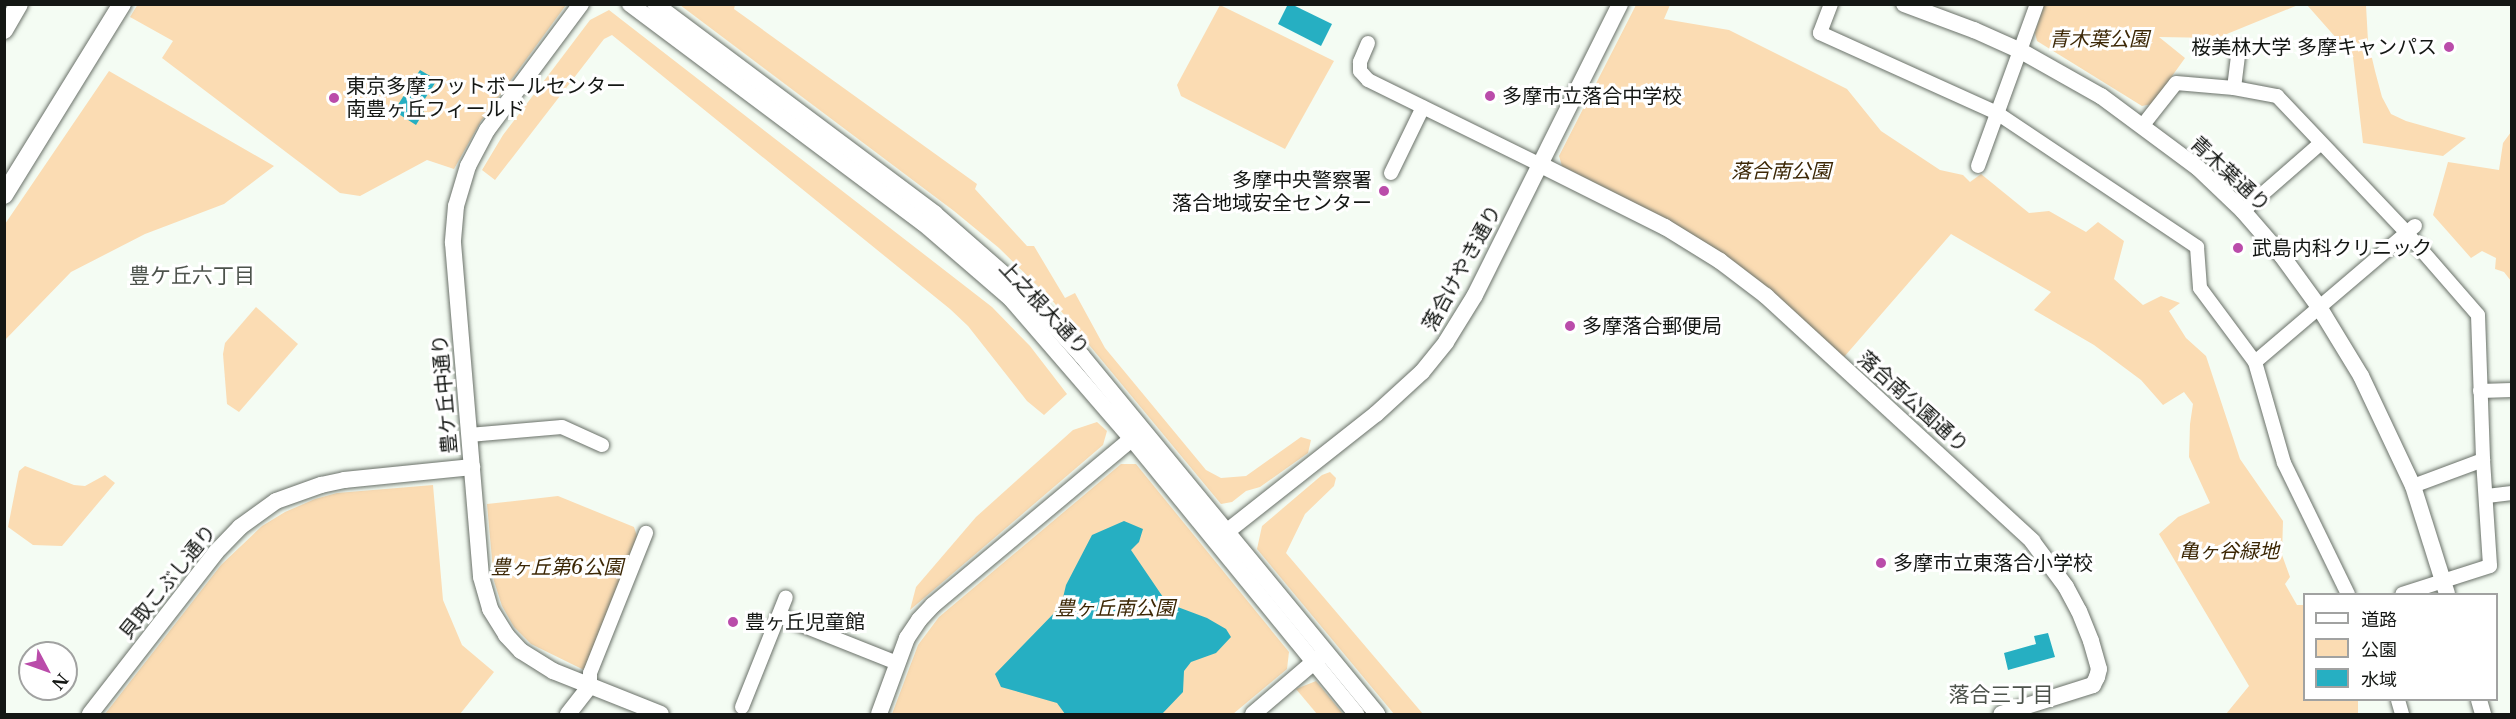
<!DOCTYPE html>
<html>
<head>
<meta charset="utf-8">
<style>
	body { margin:0 }
	#map { position:relative; width:2516px; height:719px; overflow:hidden; background:#f4fcf3; font-family:"Libre Baskerville","Noto Sans JP",serif }
	div>[style] { position:absolute }
	[style*='--x'] { left:calc(var(--x)*1px); top:calc(var(--y)*1px); width:calc(var(--w)*1px); rotate:calc(var(--a)*1deg) }
	.green>* { inset:0; background:#fbdcb3 }
	.water>* { inset:0; background:#26afc2 }
	.roads { filter:drop-shadow(0 0 2px #6a7169) drop-shadow(0 0 2px #6a7169) }
	.minor>* { height:14px; margin:-7px; padding:0 7px; transform-origin:7px; border-radius:7px; background:#fff }
	.tertiary>* { height:16px; margin:-8px; padding:0 8px; transform-origin:8px; border-radius:8px; background:#fff }
	.secondary>* { height:18px; margin:-9px; padding:0 9px; transform-origin:9px; border-radius:9px; background:#fff }
	.dots>* { width:16px; height:16px; translate:-50% -50%; box-sizing:border-box; border:3px solid #fff; border-radius:50% }
	span { translate:-50% -50%; white-space:nowrap; text-align:center; line-height:1.15; -webkit-text-stroke:6px #fff; paint-order:stroke }
	.park-label { font-size:20px; color:#3c2705; font-style:italic }
	.poi-label { font-size:20px; color:#141714 }
	.right { translate:-100% -50%; text-align:right }
	.left { translate:0 -50%; text-align:left }
	.street-label { font-size:20px; color:#141714 }
	.neighbourhood-label { font-size:21px; color:#4d534c }
	.frame { position:absolute; inset:0; border:6px solid #141714; pointer-events:none }
	.legend { position:absolute; left:2303px; top:593px; width:195px; height:108px; box-sizing:border-box; background:#fff; border:2px solid #a1a2a1; margin:0; padding:8px 10px; list-style:none; font-size:18px; color:#141714 }
	.legend li { display:flex; align-items:center; gap:12px; height:30px }
	.legend b { width:30px; border:2px solid #a1a2a1 }
	.north { position:absolute; left:18px; top:641px; width:60px; height:60px; box-sizing:border-box; background:#fff; border:2px solid #a1a2a1; border-radius:50%; rotate:131deg; font-size:16px; font-weight:700; line-height:24px; text-align:center; color:#141714 }
	.north::after { content:''; display:block; margin:auto; width:21px; height:27px; background:#ba4caa; clip-path:polygon(50% 0,100% 100%,50% 72%,0 100%) }
</style>
</head>
<body>
<div id="map">
	<div class="green">
		<i style="clip-path:polygon(138px 4px,566px 5px,481px 121px,454px 169px,427px 160px,360px 196px,340px 193px,162px 58px,173px 41px,130px 17px)"></i>
		<i style="clip-path:polygon(680px 5px,735px 5px,734px 9px,977px 184px,975px 189px,1027px 246px,1034px 246px,1065px 298px,1075px 293px,1105px 348px,1206px 470px,1221px 478px,1246px 476px,1301px 437px,1311px 440px,1308px 453px,1260px 487px,1246px 491px,1232px 502px,1221px 504px,1051px 299px,999px 248px,954px 211px)"></i>
		<i style="clip-path:polygon(1220px 5px,1334px 61px,1285px 149px,1181px 96px,1177px 85px)"></i>
		<i style="clip-path:polygon(1636px 5px,1670px 5px,1664px 19px,1729px 30px,1847px 89px,1881px 131px,1940px 170px,1963px 175px,1970px 182px,1981px 174px,2029px 213px,2049px 211px,2086px 232px,2098px 222px,2124px 241px,2114px 279px,2143px 305px,2161px 296px,2180px 303px,2169px 311px,2186px 338px,2206px 356px,2240px 459px,2283px 521px,2282px 555px,2290px 577px,2285px 584px,2297px 605px,2304px 605px,2304px 700px,2358px 700px,2358px 714px,2226px 714px,2249px 686px,2159px 534px,2178px 517px,2210px 503px,2189px 457px,2190px 424px,2193px 404px,2184px 392px,2163px 405px,2141px 380px,2094px 345px,2034px 310px,2051px 292px,1951px 234px,1844px 357px,1672px 222px,1562px 166px,1559px 156px)"></i>
		<i style="clip-path:polygon(2044px 5px,2298px 5px,2217px 38px,2159px 37px,2185px 58px,2152px 104px,2142px 106px,2037px 41px,2035px 33px)"></i>
		<i style="clip-path:polygon(2307px 5px,2366px 5px,2368px 41px,2375px 71px,2382px 97px,2391px 114px,2406px 121px,2466px 138px,2443px 156px,2363px 143px,2353px 57px)"></i>
		<i style="clip-path:polygon(609px 10px,992px 307px,1030px 346px,1067px 394px,1044px 415px,1027px 401px,968px 326px,950px 309px,612px 35px,604px 39px,495px 180px,482px 170px,503px 135px,590px 20px)"></i>
		<i style="clip-path:polygon(109px 71px,274px 166px,224px 204px,145px 234px,71px 272px,5px 340px,5px 224px)"></i>
		<i style="clip-path:polygon(2511px 132px,2511px 281px,2504px 272px,2495px 269px,2496px 258px,2482px 251px,2471px 258px,2433px 215px,2448px 162px,2499px 170px,2503px 143px)"></i>
		<i style="clip-path:polygon(256px 307px,298px 344px,239px 412px,227px 404px,223px 354px,225px 343px)"></i>
		<i style="clip-path:polygon(1097px 422px,1107px 431px,1103px 445px,910px 610px,916px 587px,976px 517px,1073px 430px)"></i>
		<i style="clip-path:polygon(1121px 464px,1136px 464px,1289px 652px,1287px 669px,1233px 714px,892px 714px,918px 645px,939px 617px)"></i>
		<i style="clip-path:polygon(25px 466px,74px 485px,85px 486px,105px 475px,115px 483px,62px 546px,33px 545px,8px 527px,19px 471px)"></i>
		<i style="clip-path:polygon(1330px 472px,1336px 478px,1334px 486px,1305px 514px,1286px 553px,1423px 714px,1394px 714px,1257px 549px,1262px 526px,1322px 475px)"></i>
		<i style="clip-path:polygon(433px 485px,443px 600px,462px 645px,494px 672px,460px 714px,105px 714px,221px 565px,262px 526px,285px 512px,315px 499px,337px 493px)"></i>
		<i style="clip-path:polygon(558px 496px,634px 527px,637px 536px,584px 670px,531px 644px,514px 627px,502px 606px,494px 581px,487px 504px)"></i>
		<i style="clip-path:polygon(1316px 681px,1343px 714px,1317px 714px,1296px 689px)"></i>
	</div>
	<div class="water">
		<i style="clip-path:polygon(1288px 4px,1293px 5px,1332px 24px,1321px 46px,1278px 24px)"></i>
		<i style="clip-path:polygon(420px 70px,437px 80px,419px 108px,424px 112px,416px 125px,394px 111px)"></i>
		<i style="clip-path:polygon(1124px 521px,1143px 529px,1139px 542px,1131px 550px,1167px 603px,1207px 618px,1226px 629px,1231px 637px,1216px 653px,1191px 662px,1184px 671px,1183px 692px,1162px 714px,1065px 714px,1057px 703px,1001px 687px,995px 674px,1061px 606px,1066px 585px,1092px 535px)"></i>
		<i style="clip-path:polygon(2048px 633px,2055px 657px,2008px 670px,2004px 653px,2036px 644px,2034px 636px)"></i>
	</div>
	<div class="roads">
		<div class="minor">
			<i style="--x:1831;--y:4;--w:31;--a:111"></i>
			<i style="--x:1820;--y:33;--w:194;--a:24.3"></i>
			<i style="--x:1997;--y:113;--w:241;--a:33.8"></i>
			<i style="--x:2197;--y:247;--w:41;--a:85.8"></i>
			<i style="--x:2200;--y:288;--w:92;--a:53.4"></i>
			<i style="--x:2255;--y:362;--w:105;--a:74"></i>
			<i style="--x:2284;--y:463;--w:146;--a:64"></i>
			<i style="--x:1368;--y:43;--w:21;--a:113"></i>
			<i style="--x:1360;--y:62;--w:9;--a:90"></i>
			<i style="--x:1360;--y:71;--w:12;--a:48"></i>
			<i style="--x:1368;--y:80;--w:193;--a:26.2"></i>
			<i style="--x:2234;--y:88;--w:40;--a:-82.9"></i>
			<i style="--x:2143;--y:125;--w:53;--a:-51.8"></i>
			<i style="--x:2176;--y:83;--w:58;--a:4.9"></i>
			<i style="--x:2234;--y:88;--w:44;--a:10.5"></i>
			<i style="--x:2277;--y:96;--w:186;--a:46.5"></i>
			<i style="--x:2405;--y:231;--w:111;--a:49"></i>
			<i style="--x:2478;--y:315;--w:145;--a:88"></i>
			<i style="--x:2483;--y:460;--w:106;--a:86.2"></i>
			<i style="--x:2490;--y:566;--w:92;--a:162.3"></i>
			<i style="--x:1978;--y:166;--w:172;--a:-70"></i>
			<i style="--x:1391;--y:173;--w:73;--a:-64.1"></i>
			<i style="--x:2243;--y:211;--w:103;--a:-41.1"></i>
			<i style="--x:2255;--y:362;--w:210;--a:-40.4"></i>
			<i style="--x:2480;--y:391;--w:32;--a:-2"></i>
			<i style="--x:469;--y:435;--w:93;--a:-4.9"></i>
			<i style="--x:562;--y:427;--w:44;--a:24.2"></i>
			<i style="--x:2413;--y:486;--w:75;--a:-20.4"></i>
			<i style="--x:2487;--y:496;--w:25;--a:-7"></i>
			<i style="--x:779;--y:616;--w:127;--a:21.7"></i>
			<i style="--x:590;--y:686;--w:13;--a:-90"></i>
			<i style="--x:590;--y:673;--w:151;--a:-68.2"></i>
			<i style="--x:2398;--y:700;--w:15;--a:74"></i>
			<i style="--x:742;--y:707;--w:118;--a:-68.2"></i>
		</div>
		<div class="tertiary">
			<i style="--x:581;--y:4;--w:157;--a:126.7"></i>
			<i style="--x:487;--y:130;--w:41;--a:117.8"></i>
			<i style="--x:468;--y:166;--w:42;--a:106.7"></i>
			<i style="--x:456;--y:206;--w:37;--a:95"></i>
			<i style="--x:453;--y:243;--w:335;--a:85.2"></i>
			<i style="--x:481;--y:577;--w:33;--a:74"></i>
			<i style="--x:490;--y:609;--w:31;--a:58"></i>
			<i style="--x:506;--y:635;--w:22;--a:47"></i>
			<i style="--x:521;--y:651;--w:38;--a:32"></i>
			<i style="--x:553;--y:671;--w:116;--a:21.7"></i>
			<i style="--x:630;--y:4;--w:366;--a:36.8"></i>
			<i style="--x:923;--y:223;--w:116;--a:40.8"></i>
			<i style="--x:1011;--y:299;--w:185;--a:49.2"></i>
			<i style="--x:1132;--y:439;--w:355;--a:50.8"></i>
			<i style="--x:655;--y:4;--w:349;--a:36.8"></i>
			<i style="--x:934;--y:213;--w:117;--a:41.2"></i>
			<i style="--x:1022;--y:290;--w:89;--a:47.7"></i>
			<i style="--x:1082;--y:356;--w:464;--a:50.5"></i>
			<i style="--x:1904;--y:4;--w:75;--a:20.4"></i>
			<i style="--x:1974;--y:30;--w:51;--a:24.1"></i>
			<i style="--x:2021;--y:51;--w:92;--a:29.4"></i>
			<i style="--x:2101;--y:96;--w:121;--a:36.6"></i>
			<i style="--x:2198;--y:168;--w:62;--a:43.7"></i>
			<i style="--x:2243;--y:211;--w:60;--a:49.1"></i>
			<i style="--x:2282;--y:256;--w:63;--a:54"></i>
			<i style="--x:2319;--y:307;--w:81;--a:58.7"></i>
			<i style="--x:2361;--y:376;--w:122;--a:64.7"></i>
			<i style="--x:2413;--y:486;--w:113;--a:72.5"></i>
			<i style="--x:1541;--y:165;--w:139;--a:26.6"></i>
			<i style="--x:1665;--y:227;--w:65;--a:31.7"></i>
			<i style="--x:1720;--y:261;--w:58;--a:37.3"></i>
			<i style="--x:1766;--y:296;--w:362;--a:42.6"></i>
			<i style="--x:2032;--y:541;--w:57;--a:53.5"></i>
			<i style="--x:2066;--y:587;--w:27;--a:62"></i>
			<i style="--x:2079;--y:611;--w:32;--a:68"></i>
			<i style="--x:2091;--y:641;--w:29;--a:74"></i>
			<i style="--x:2099;--y:669;--w:8;--a:104"></i>
			<i style="--x:2097;--y:677;--w:9;--a:117"></i>
			<i style="--x:2093;--y:685;--w:96;--a:162.5"></i>
			<i style="--x:1220;--y:537;--w:199;--a:-38.3"></i>
			<i style="--x:1376;--y:414;--w:62;--a:-42.4"></i>
			<i style="--x:1422;--y:372;--w:38;--a:-51"></i>
			<i style="--x:1446;--y:342;--w:55;--a:-58.3"></i>
			<i style="--x:1475;--y:295;--w:325;--a:-63.5"></i>
			<i style="--x:2479;--y:700;--w:15;--a:74"></i>
			<i style="--x:90;--y:714;--w:205;--a:-52.1"></i>
			<i style="--x:216;--y:552;--w:35;--a:-46"></i>
			<i style="--x:240;--y:527;--w:44;--a:-35.8"></i>
			<i style="--x:276;--y:501;--w:48;--a:-19.6"></i>
			<i style="--x:321;--y:485;--w:24;--a:-12"></i>
			<i style="--x:344;--y:480;--w:129;--a:-5.8"></i>
			<i style="--x:568;--y:714;--w:36;--a:-52"></i>
			<i style="--x:879;--y:714;--w:81;--a:-69.8"></i>
			<i style="--x:907;--y:638;--w:22;--a:-56"></i>
			<i style="--x:919;--y:620;--w:21;--a:-47"></i>
			<i style="--x:933;--y:605;--w:268;--a:-39.9"></i>
			<i style="--x:1253;--y:714;--w:89;--a:-40.5"></i>
		</div>
		<div class="secondary">
			<i style="--x:4;--y:30;--w:30;--a:-60"></i>
			<i style="--x:4;--y:195;--w:225;--a:-58.3"></i>
		</div>
	</div>
	<div class="dots">
		<i style="left:2449px;top:47px;background:#ba4caa"></i>
		<i style="left:1490px;top:96px;background:#ba4caa"></i>
		<i style="left:334px;top:98px;background:#ba4caa"></i>
		<i style="left:1384px;top:191px;background:#ba4caa"></i>
		<i style="left:2238px;top:248px;background:#ba4caa"></i>
		<i style="left:1570px;top:326px;background:#ba4caa"></i>
		<i style="left:1881px;top:563px;background:#ba4caa"></i>
		<i style="left:733px;top:622px;background:#ba4caa"></i>
	</div>
	<div class="park-label">
		<span style="left:2099px;top:39px">青木葉公園</span>
		<span style="left:1781px;top:171px">落合南公園</span>
		<span style="left:2229px;top:551px">亀ヶ谷緑地</span>
		<span style="left:557px;top:567px">豊ヶ丘第6公園</span>
		<span style="left:1115px;top:608px">豊ヶ丘南公園</span>
	</div>
	<div class="poi-label">
		<span class="right" style="left:2437px;top:47px">桜美林大学 多摩キャンパス</span>
		<span class="left" style="left:346px;top:98px">東京多摩フットボールセンター<br>南豊ヶ丘フィールド</span>
		<span class="left" style="left:1502px;top:96px">多摩市立落合中学校</span>
		<span class="right" style="left:1372px;top:192px">多摩中央警察署<br>落合地域安全センター</span>
		<span class="left" style="left:2252px;top:248px">武島内科クリニック</span>
		<span class="left" style="left:1582px;top:326px">多摩落合郵便局</span>
		<span class="left" style="left:1893px;top:563px">多摩市立東落合小学校</span>
		<span class="left" style="left:745px;top:622px">豊ヶ丘児童館</span>
	</div>
	<div class="street-label">
		<span style="left:2230px;top:174px;rotate:43deg">青木葉通り</span>
		<span style="left:1462px;top:268px;rotate:-61deg">落合けやき通り</span>
		<span style="left:1044px;top:308px;rotate:47deg">上之根大通り</span>
		<span style="left:445px;top:394px;rotate:-95deg">豊ケ丘中通り</span>
		<span style="left:1913px;top:402px;rotate:42deg">落合南公園通り</span>
		<span style="left:168px;top:582px;rotate:-51deg">貝取こぶし通り</span>
	</div>
	<div class="neighbourhood-label">
		<span style="left:192px;top:276px">豊ケ丘六丁目</span>
		<span style="left:2001px;top:695px">落合三丁目</span>
	</div>
	<div class="frame"></div>
	<ul class="legend">
	<li><b style="height:8px;background:#fff"></b>道路</li>
	<li><b style="height:16px;background:#fbdcb3"></b>公園</li>
	<li><b style="height:16px;background:#26afc2"></b>水域</li>
	</ul>
	<div class="north">N</div>
</div>
</body>
</html>
